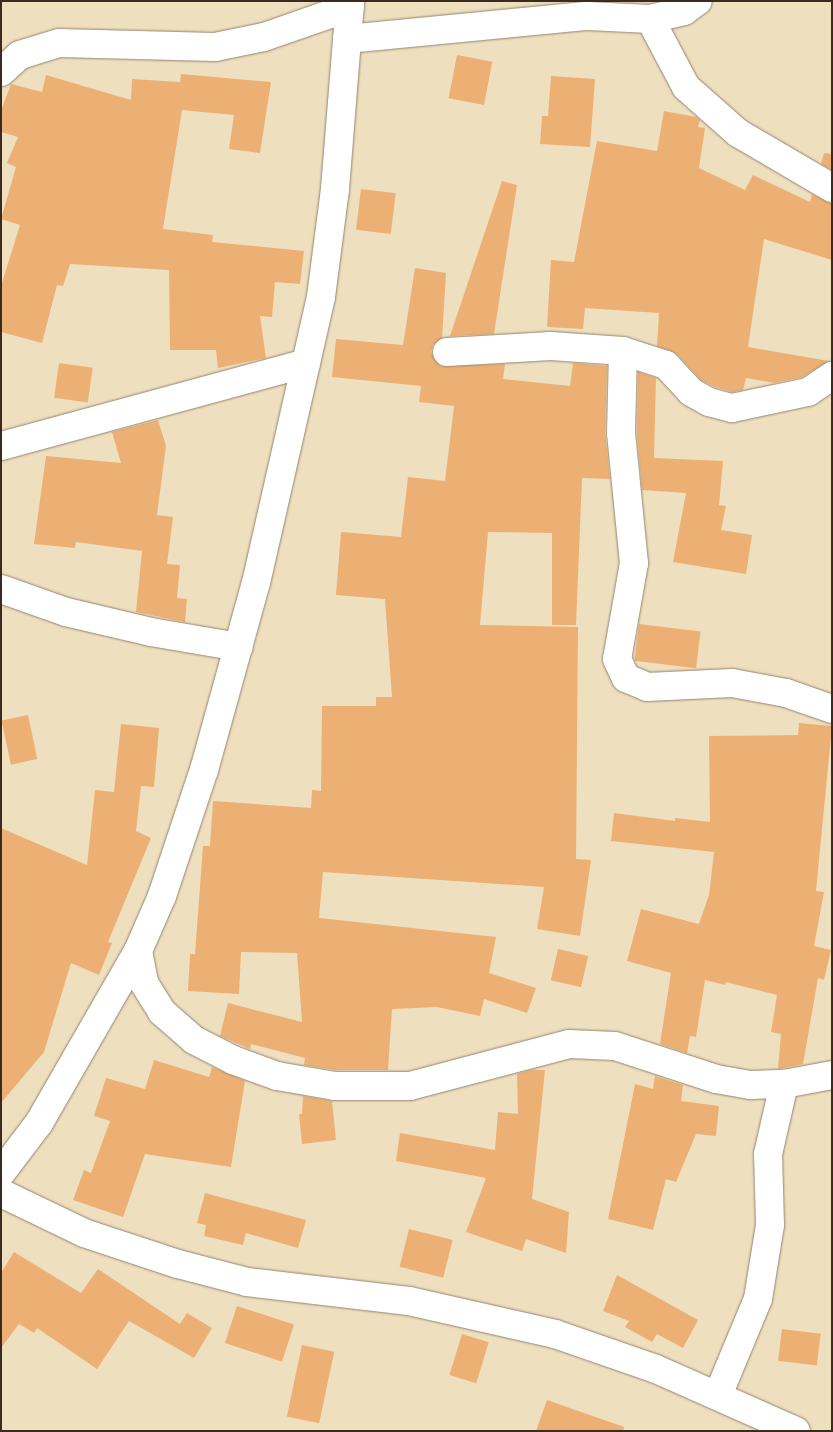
<!DOCTYPE html>
<html>
<head>
<meta charset="utf-8">
<style>
	body { margin:0 }
	#map { position:relative; width:833px; height:1432px; overflow:hidden; background:#eedfbf; font-family:"Shantell Sans",sans-serif }
	div>[style] { position:absolute }
	[style*='--x'] { left:calc(var(--x)*1px); top:calc(var(--y)*1px); width:calc(var(--w)*1px); rotate:calc(var(--a)*1deg) }
	.building>* { inset:0; background:#edb074; transform-origin:0 0 }
	.roads { filter:drop-shadow(0 0 1px #94846e) drop-shadow(0 0 1px #94846e) }
	.minor>* { height:28px; margin:-14px; padding:0 14px; transform-origin:14px; border-radius:14px; background:#fff }
	span { translate:-50% -50%; white-space:nowrap; text-align:center; line-height:1.15; -webkit-text-stroke:5px #f6f6f2; paint-order:stroke }
	.frame { position:absolute; inset:0; border:2px solid #3b2a1e; pointer-events:none }
</style>
</head>
<body>
<div id="map">
	<div class="building">
		<i style="left:457px;top:55px;width:36px;height:44px;rotate:11deg"></i>
		<i style="clip-path:polygon(181px 74px,271px 82px,260px 153px,229px 149px,234px 115px,182px 110px,163px 229px,213px 235px,212px 242px,304px 251px,300px 284px,275px 282px,272px 317px,260px 316px,266px 358px,218px 368px,216px 350px,170px 350px,169px 270px,70px 264px,63px 286px,57px 285px,42px 343px,1px 332px,1px 286px,20px 225px,1px 219px,16px 167px,7px 163px,18px 137px,1px 132px,1px 111px,11px 84px,42px 92px,46px 75px,131px 100px,132px 79px,180px 82px)"></i>
		<i style="clip-path:polygon(551px 76px,595px 79px,590px 147px,540px 144px,542px 116px,548px 116px)"></i>
		<i style="clip-path:polygon(664px 111px,696px 117px,700px 120px,698px 127px,705px 128px,699px 168px,745px 190px,753px 175px,810px 202px,812px 194px,832px 204px,832px 260px,764px 239px,748px 347px,829px 361px,802px 377px,774px 383px,746px 378px,743px 390px,732px 392px,715px 387px,701px 380px,677px 354px,657px 346px,659px 313px,585px 308px,583px 329px,547px 327px,551px 260px,574px 262px,597px 141px,657px 151px)"></i>
		<i style="clip-path:polygon(824px 153px,832px 154px,832px 170px,821px 164px)"></i>
		<i style="clip-path:polygon(502px 181px,517px 185px,494px 334px,450px 336px)"></i>
		<i style="left:361px;top:189px;width:35px;height:41px;rotate:7deg"></i>
		<i style="clip-path:polygon(415px 268px,446px 273px,442px 338px,433px 345px,431px 352px,440px 366px,505px 364px,503px 379px,570px 386px,573px 363px,607px 366px,605px 433px,610px 479px,582px 478px,576px 625px,552px 625px,552px 533px,488px 532px,480px 625px,578px 627px,576px 859px,591px 860px,580px 936px,537px 929px,544px 887px,323px 872px,319px 918px,496px 937px,489px 973px,536px 988px,527px 1013px,484px 999px,480px 1016px,437px 1007px,392px 1009px,388px 1070px,336px 1070px,304px 1065px,305px 1058px,251px 1044px,250px 1049px,220px 1036px,228px 1003px,302px 1022px,297px 953px,241px 952px,239px 994px,188px 991px,190px 954px,195px 954px,203px 846px,210px 846px,213px 801px,311px 808px,312px 790px,321px 791px,322px 706px,376px 706px,376px 697px,392px 697px,385px 599px,336px 595px,341px 532px,401px 537px,408px 477px,445px 481px,454px 406px,419px 402px,421px 386px,332px 377px,336px 339px,403px 345px)"></i>
		<i style="left:59px;top:363px;width:34px;height:35px;rotate:8deg"></i>
		<i style="clip-path:polygon(638px 372px,656px 378px,654px 458px,723px 461px,719px 505px,726px 506px,721px 530px,752px 535px,746px 574px,673px 562px,686px 493px,642px 490px,637px 432px)"></i>
		<i style="clip-path:polygon(158px 420px,166px 446px,157px 515px,173px 517px,167px 564px,180px 565px,177px 598px,187px 599px,185px 622px,136px 612px,142px 551px,76px 542px,75px 548px,34px 544px,46px 456px,121px 463px,112px 432px)"></i>
		<i style="left:639px;top:624px;width:62px;height:37px;rotate:7deg"></i>
		<i style="left:28px;top:715px;width:45px;height:27px;rotate:78deg"></i>
		<i style="clip-path:polygon(799px 723px,832px 726px,816px 891px,824px 892px,814px 946px,831px 950px,824px 980px,818px 978px,803px 1064px,778px 1069px,781px 1034px,771px 1032px,777px 995px,726px 982px,725px 985px,705px 980px,696px 1037px,690px 1036px,687px 1053px,660px 1044px,671px 973px,627px 961px,641px 909px,699px 924px,709px 895px,714px 852px,611px 841px,614px 813px,675px 821px,675px 818px,710px 822px,709px 736px,798px 735px)"></i>
		<i style="clip-path:polygon(121px 724px,159px 728px,154px 787px,141px 786px,136px 831px,151px 838px,108px 942px,112px 943px,99px 975px,71px 963px,44px 1052px,1px 1103px,1px 828px,87px 865px,95px 790px,114px 792px)"></i>
		<i style="left:558px;top:949px;width:31px;height:32px;rotate:13deg"></i>
		<i style="clip-path:polygon(154px 1060px,209px 1077px,212px 1067px,245px 1081px,231px 1167px,145px 1154px,123px 1217px,73px 1200px,84px 1170px,91px 1173px,110px 1121px,94px 1116px,106px 1078px,145px 1089px)"></i>
		<i style="clip-path:polygon(531px 1070px,545px 1070px,532px 1199px,569px 1212px,566px 1253px,526px 1239px,522px 1251px,466px 1232px,486px 1178px,396px 1161px,400px 1133px,495px 1150px,498px 1112px,518px 1114px,517px 1074px)"></i>
		<i style="clip-path:polygon(655px 1076px,683px 1085px,681px 1101px,719px 1106px,716px 1136px,696px 1134px,676px 1182px,666px 1179px,653px 1230px,608px 1219px,635px 1084px,653px 1089px)"></i>
		<i style="clip-path:polygon(303px 1096px,332px 1101px,336px 1140px,302px 1144px,299px 1114px,302px 1114px)"></i>
		<i style="clip-path:polygon(205px 1193px,306px 1220px,298px 1248px,246px 1233px,243px 1245px,204px 1236px,206px 1225px,197px 1223px)"></i>
		<i style="left:409px;top:1229px;width:45px;height:39px;rotate:14deg"></i>
		<i style="clip-path:polygon(14px 1252px,81px 1293px,98px 1269px,180px 1324px,187px 1313px,212px 1328px,194px 1358px,129px 1321px,97px 1369px,37px 1328px,34px 1333px,19px 1324px,1px 1348px,1px 1273px)"></i>
		<i style="clip-path:polygon(617px 1275px,698px 1320px,683px 1348px,657px 1334px,652px 1342px,625px 1327px,629px 1321px,603px 1311px)"></i>
		<i style="left:237px;top:1306px;width:60px;height:39px;rotate:18deg"></i>
		<i style="left:782px;top:1329px;width:39px;height:32px;rotate:7deg"></i>
		<i style="left:462px;top:1334px;width:28px;height:43px;rotate:17deg"></i>
		<i style="left:302px;top:1345px;width:33px;height:73px;rotate:12deg"></i>
		<i style="clip-path:polygon(547px 1400px,624px 1427px,623px 1431px,536px 1431px)"></i>
	</div>
	<div class="roads">
		<div class="minor">
			<i style="--x:650;--y:19;--w:77;--a:62.1"></i>
			<i style="--x:686;--y:87;--w:69;--a:41.5"></i>
			<i style="--x:738;--y:133;--w:109;--a:30.3"></i>
			<i style="--x:347;--y:39;--w:242;--a:-5.5"></i>
			<i style="--x:588;--y:16;--w:62;--a:2.8"></i>
			<i style="--x:650;--y:19;--w:35;--a:-13"></i>
			<i style="--x:684;--y:11;--w:17;--a:-36"></i>
			<i style="--x:1;--y:72;--w:25;--a:-42"></i>
			<i style="--x:20;--y:55;--w:41;--a:-17.1"></i>
			<i style="--x:59;--y:43;--w:156;--a:1.5"></i>
			<i style="--x:215;--y:47;--w:50;--a:-11.5"></i>
			<i style="--x:264;--y:37;--w:91;--a:-19.2"></i>
			<i style="--x:623;--y:351;--w:82;--a:91.4"></i>
			<i style="--x:621;--y:433;--w:131;--a:84.3"></i>
			<i style="--x:634;--y:563;--w:97;--a:100"></i>
			<i style="--x:617;--y:659;--w:21;--a:65"></i>
			<i style="--x:626;--y:678;--w:23;--a:23"></i>
			<i style="--x:647;--y:687;--w:85;--a:-2.7"></i>
			<i style="--x:732;--y:683;--w:55;--a:10.5"></i>
			<i style="--x:786;--y:693;--w:49;--a:19.2"></i>
			<i style="--x:447;--y:352;--w:104;--a:-3.3"></i>
			<i style="--x:551;--y:346;--w:72;--a:4"></i>
			<i style="--x:623;--y:351;--w:45;--a:18"></i>
			<i style="--x:666;--y:365;--w:37;--a:47"></i>
			<i style="--x:691;--y:392;--w:21;--a:29"></i>
			<i style="--x:709;--y:402;--w:24;--a:15"></i>
			<i style="--x:732;--y:408;--w:78;--a:-11.9"></i>
			<i style="--x:808;--y:392;--w:29;--a:-34"></i>
			<i style="--x:1;--y:446;--w:316;--a:-15.2"></i>
			<i style="--x:1;--y:589;--w:69;--a:19.5"></i>
			<i style="--x:66;--y:612;--w:87;--a:13.2"></i>
			<i style="--x:151;--y:632;--w:89;--a:9.7"></i>
			<i style="--x:138;--y:951;--w:33;--a:79"></i>
			<i style="--x:144;--y:983;--w:34;--a:58"></i>
			<i style="--x:162;--y:1012;--w:43;--a:41.2"></i>
			<i style="--x:194;--y:1040;--w:44;--a:27.1"></i>
			<i style="--x:233;--y:1060;--w:47;--a:20"></i>
			<i style="--x:277;--y:1076;--w:59;--a:9.8"></i>
			<i style="--x:335;--y:1086;--w:75;--a:0"></i>
			<i style="--x:410;--y:1086;--w:164;--a:-14.8"></i>
			<i style="--x:569;--y:1044;--w:46;--a:2.5"></i>
			<i style="--x:615;--y:1046;--w:106;--a:18.1"></i>
			<i style="--x:716;--y:1079;--w:36;--a:10"></i>
			<i style="--x:751;--y:1085;--w:33;--a:-2"></i>
			<i style="--x:784;--y:1084;--w:49;--a:-10.6"></i>
			<i style="--x:1;--y:1173;--w:63;--a:-52.8"></i>
			<i style="--x:39;--y:1123;--w:198;--a:-60.1"></i>
			<i style="--x:138;--y:951;--w:60;--a:-66.4"></i>
			<i style="--x:162;--y:896;--w:133;--a:-71.6"></i>
			<i style="--x:204;--y:770;--w:194;--a:-74.5"></i>
			<i style="--x:256;--y:583;--w:293;--a:-77.2"></i>
			<i style="--x:321;--y:297;--w:109;--a:-82.6"></i>
			<i style="--x:335;--y:189;--w:189;--a:-85.4"></i>
			<i style="--x:1;--y:1193;--w:92;--a:25.7"></i>
			<i style="--x:84;--y:1233;--w:99;--a:18.3"></i>
			<i style="--x:178;--y:1264;--w:71;--a:14.6"></i>
			<i style="--x:247;--y:1282;--w:163;--a:6.7"></i>
			<i style="--x:409;--y:1301;--w:150;--a:12.7"></i>
			<i style="--x:555;--y:1334;--w:107;--a:19.1"></i>
			<i style="--x:656;--y:1369;--w:153;--a:23.9"></i>
			<i style="--x:718;--y:1395;--w:104;--a:-67.4"></i>
			<i style="--x:758;--y:1299;--w:75;--a:-80.8"></i>
			<i style="--x:770;--y:1225;--w:71;--a:-91.6"></i>
			<i style="--x:768;--y:1154;--w:72;--a:-77.1"></i>
		</div>
	</div>
	<div class="frame"></div>
</div>
</body>
</html>
